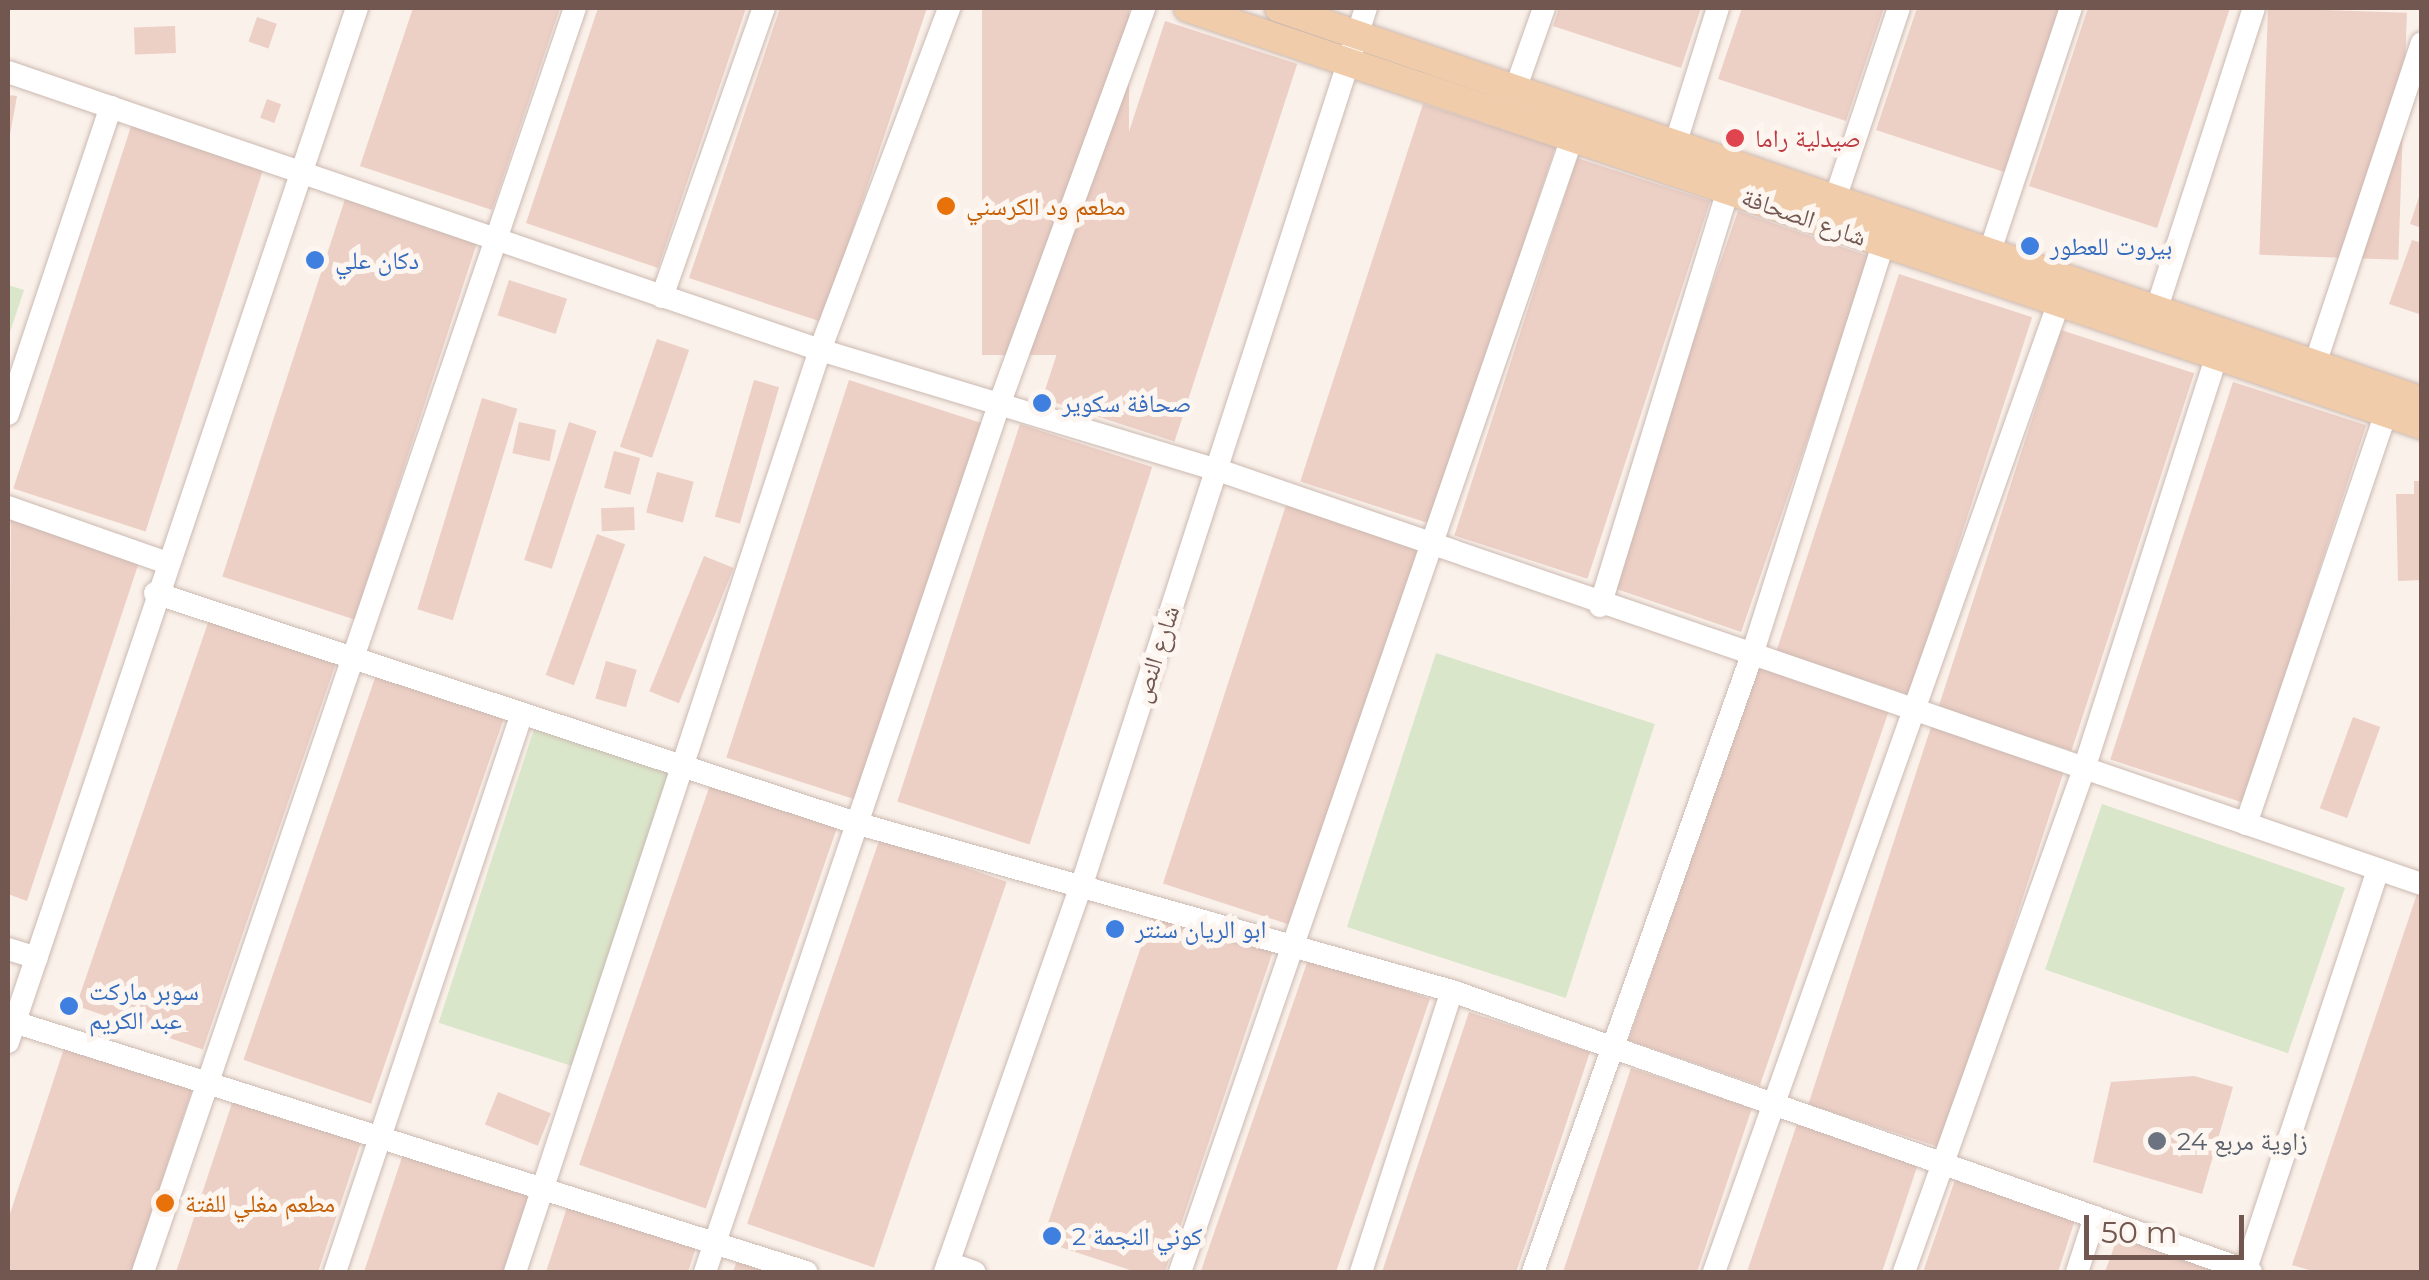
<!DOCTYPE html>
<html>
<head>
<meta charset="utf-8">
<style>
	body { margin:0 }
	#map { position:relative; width:2429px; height:1280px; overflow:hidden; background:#faf1ea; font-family:Montserrat,"Noto Naskh Arabic",sans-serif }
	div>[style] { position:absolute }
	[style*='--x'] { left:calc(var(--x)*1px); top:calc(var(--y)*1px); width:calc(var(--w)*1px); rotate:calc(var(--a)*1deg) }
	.green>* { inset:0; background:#dae6ca; transform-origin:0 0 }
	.building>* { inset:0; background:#eccfc5; transform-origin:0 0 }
	.roads { filter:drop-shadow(0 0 2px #cbb9b1) drop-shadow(0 0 2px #cbb9b1) }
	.minor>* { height:22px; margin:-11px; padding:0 11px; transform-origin:11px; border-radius:11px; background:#fff }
	.major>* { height:28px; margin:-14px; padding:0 14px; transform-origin:14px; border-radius:14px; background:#f0ccab }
	.dots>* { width:28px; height:28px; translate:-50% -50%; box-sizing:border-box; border:5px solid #fdf6f0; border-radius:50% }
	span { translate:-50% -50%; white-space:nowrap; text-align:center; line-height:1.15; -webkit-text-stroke:10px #fdf6f0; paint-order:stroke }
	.health-label { font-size:25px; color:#be3a42 }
	.left { translate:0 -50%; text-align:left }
	.food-label { font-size:25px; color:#c56008 }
	.street-label { font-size:25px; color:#725750 }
	.shop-label { font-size:25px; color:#366cbe }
	.worship-label { font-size:25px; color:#5b616d }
	.frame { position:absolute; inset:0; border:10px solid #725750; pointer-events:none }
	.scale { position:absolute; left:2084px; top:1215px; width:160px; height:45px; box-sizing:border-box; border:5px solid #725750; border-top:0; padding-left:12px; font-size:30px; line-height:35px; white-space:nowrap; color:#725750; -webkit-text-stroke:8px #fdf6f0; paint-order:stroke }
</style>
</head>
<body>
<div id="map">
	<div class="green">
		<i style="clip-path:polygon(8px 285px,24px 290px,8px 338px)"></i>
		<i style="left:1436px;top:653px;width:230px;height:288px;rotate:18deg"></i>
		<i style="left:535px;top:726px;width:145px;height:312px;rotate:18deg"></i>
		<i style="left:2102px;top:804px;width:257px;height:175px;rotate:19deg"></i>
	</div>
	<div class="building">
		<i style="clip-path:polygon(413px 8px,560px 8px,492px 210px,360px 166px)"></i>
		<i style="clip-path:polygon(598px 8px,746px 8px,658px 268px,526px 223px)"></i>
		<i style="clip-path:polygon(780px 8px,927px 8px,822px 322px,689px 278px)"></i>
		<i style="left:982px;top:8px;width:147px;height:347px"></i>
		<i style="clip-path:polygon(1559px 8px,1701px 8px,1681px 68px,1553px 26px)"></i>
		<i style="clip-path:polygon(1742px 8px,1884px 8px,1846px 121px,1718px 79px)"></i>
		<i style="clip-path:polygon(1917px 8px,2059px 8px,2004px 172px,1876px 130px)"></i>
		<i style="clip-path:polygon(2088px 8px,2230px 8px,2157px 228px,2029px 186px)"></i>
		<i style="left:2268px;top:8px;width:139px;height:247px;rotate:2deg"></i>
		<i style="left:257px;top:17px;width:21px;height:26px;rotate:19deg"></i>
		<i style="left:1165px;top:21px;width:139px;height:397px;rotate:18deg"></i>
		<i style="left:175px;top:26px;width:27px;height:41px;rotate:88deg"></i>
		<i style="clip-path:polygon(8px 95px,17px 96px,9px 140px,8px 140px)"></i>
		<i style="left:267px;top:99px;width:15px;height:20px;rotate:20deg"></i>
		<i style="left:1423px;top:104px;width:139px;height:397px;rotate:18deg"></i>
		<i style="left:136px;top:111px;width:139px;height:397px;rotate:18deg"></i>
		<i style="left:1577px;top:158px;width:140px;height:397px;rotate:18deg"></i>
		<i style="clip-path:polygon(2421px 191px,2422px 191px,2422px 228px,2410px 224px)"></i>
		<i style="left:345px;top:199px;width:139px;height:397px;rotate:18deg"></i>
		<i style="left:1738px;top:211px;width:140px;height:397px;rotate:19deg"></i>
		<i style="clip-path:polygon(2412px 240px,2422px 243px,2422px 315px,2389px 304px)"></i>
		<i style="left:1899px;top:274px;width:140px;height:397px;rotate:18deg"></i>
		<i style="left:509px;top:280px;width:61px;height:37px;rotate:18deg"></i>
		<i style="left:2061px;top:330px;width:140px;height:397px;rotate:18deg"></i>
		<i style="left:657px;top:339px;width:34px;height:114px;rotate:19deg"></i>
		<i style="left:754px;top:380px;width:26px;height:142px;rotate:16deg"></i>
		<i style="left:849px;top:380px;width:139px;height:397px;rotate:18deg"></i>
		<i style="left:2233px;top:382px;width:140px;height:397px;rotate:18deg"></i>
		<i style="left:482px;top:398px;width:37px;height:221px;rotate:17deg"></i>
		<i style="left:519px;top:422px;width:38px;height:32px;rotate:12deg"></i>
		<i style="left:569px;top:422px;width:29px;height:145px;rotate:18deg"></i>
		<i style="left:1020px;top:424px;width:139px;height:397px;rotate:18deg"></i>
		<i style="left:614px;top:451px;width:27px;height:38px;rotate:15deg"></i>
		<i style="left:657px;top:472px;width:38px;height:42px;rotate:15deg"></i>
		<i style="clip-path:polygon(2414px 481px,2422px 481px,2422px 580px,2398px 581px,2396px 494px,2414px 494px)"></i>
		<i style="left:1286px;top:505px;width:139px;height:398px;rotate:18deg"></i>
		<i style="left:634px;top:507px;width:23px;height:33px;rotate:88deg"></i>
		<i style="clip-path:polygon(11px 514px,140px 559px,27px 901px,8px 894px)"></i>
		<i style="left:597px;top:534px;width:30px;height:150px;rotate:20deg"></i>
		<i style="left:704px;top:556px;width:32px;height:146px;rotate:22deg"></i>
		<i style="left:209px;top:620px;width:134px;height:408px;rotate:19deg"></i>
		<i style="left:606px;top:661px;width:32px;height:39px;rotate:16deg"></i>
		<i style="left:1758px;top:664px;width:139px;height:398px;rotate:19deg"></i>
		<i style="left:376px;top:675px;width:135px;height:407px;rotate:19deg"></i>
		<i style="left:2353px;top:717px;width:29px;height:97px;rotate:20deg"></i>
		<i style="left:1931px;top:727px;width:140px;height:397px;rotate:18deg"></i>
		<i style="left:712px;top:779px;width:134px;height:408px;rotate:19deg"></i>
		<i style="left:880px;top:838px;width:134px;height:408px;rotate:19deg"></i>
		<i style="clip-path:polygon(2419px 888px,2422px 1272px,2316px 1272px,2292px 1265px)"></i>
		<i style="clip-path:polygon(1155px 905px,1275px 945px,1165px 1272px,1136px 1272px,1042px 1241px)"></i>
		<i style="left:1309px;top:957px;width:128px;height:332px;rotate:19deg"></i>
		<i style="clip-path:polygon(1469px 1012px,1590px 1052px,1534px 1220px,1516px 1272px,1382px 1272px)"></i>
		<i style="clip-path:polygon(68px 1036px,196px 1078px,132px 1272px,8px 1272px,8px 1220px)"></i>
		<i style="clip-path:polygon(1631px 1068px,1752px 1108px,1697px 1272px,1563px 1272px)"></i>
		<i style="clip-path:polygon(2194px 1076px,2233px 1087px,2202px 1194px,2093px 1162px,2111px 1082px)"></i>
		<i style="clip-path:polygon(236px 1091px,364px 1133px,318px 1272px,176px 1272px)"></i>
		<i style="left:498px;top:1092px;width:57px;height:35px;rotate:22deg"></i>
		<i style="clip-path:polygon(1797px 1124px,1918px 1164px,1882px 1272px,1747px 1272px)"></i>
		<i style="clip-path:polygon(406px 1145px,534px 1187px,506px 1272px,364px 1272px)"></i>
		<i style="clip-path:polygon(1955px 1180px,2075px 1220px,2058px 1272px,1923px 1272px)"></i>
		<i style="clip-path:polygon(571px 1195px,699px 1238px,688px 1272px,546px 1272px)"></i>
		<i style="clip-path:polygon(2118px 1236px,2226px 1272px,2105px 1272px)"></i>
		<i style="clip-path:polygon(739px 1255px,792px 1272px,733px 1272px)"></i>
	</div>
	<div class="roads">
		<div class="minor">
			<i style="--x:8;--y:72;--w:858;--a:18.9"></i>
			<i style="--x:820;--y:350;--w:416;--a:16.8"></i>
			<i style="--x:1218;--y:470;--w:1273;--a:18.98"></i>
			<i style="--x:1515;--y:90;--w:87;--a:-70.5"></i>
			<i style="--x:1675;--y:145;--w:144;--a:-72.6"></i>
			<i style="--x:1835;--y:199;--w:201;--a:-71.5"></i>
			<i style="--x:1990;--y:251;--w:256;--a:-71.6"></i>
			<i style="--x:662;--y:297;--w:306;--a:-70.6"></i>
			<i style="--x:2157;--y:308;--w:315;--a:-72.1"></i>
			<i style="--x:2315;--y:364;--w:338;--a:-71.6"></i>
			<i style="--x:8;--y:414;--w:324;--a:-71.5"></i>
			<i style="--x:8;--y:507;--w:165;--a:19.4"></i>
			<i style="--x:155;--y:593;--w:741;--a:18.17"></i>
			<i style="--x:859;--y:824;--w:616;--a:15.73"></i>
			<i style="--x:1452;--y:991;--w:847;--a:19.38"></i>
			<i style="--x:1600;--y:606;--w:434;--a:-72.9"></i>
			<i style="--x:2246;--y:824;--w:434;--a:-71.2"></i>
			<i style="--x:8;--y:949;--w:30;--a:17"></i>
			<i style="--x:14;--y:1022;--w:831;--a:17.52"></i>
			<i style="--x:8;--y:1042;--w:1091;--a:-71.35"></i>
			<i style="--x:948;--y:1263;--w:28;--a:19"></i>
			<i style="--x:143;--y:1272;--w:1336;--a:-71.13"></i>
			<i style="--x:335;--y:1272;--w:589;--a:-71.5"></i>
			<i style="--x:515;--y:1272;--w:971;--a:-71.7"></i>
			<i style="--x:820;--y:350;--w:366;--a:-69.3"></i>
			<i style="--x:705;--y:1272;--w:915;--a:-71.27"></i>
			<i style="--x:999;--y:405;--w:423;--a:-69.9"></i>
			<i style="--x:945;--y:1272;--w:415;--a:-70.6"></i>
			<i style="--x:1083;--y:881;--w:918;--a:-72.04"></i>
			<i style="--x:1180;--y:1272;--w:1200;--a:-70.93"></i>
			<i style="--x:1361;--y:1272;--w:295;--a:-72.1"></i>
			<i style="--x:1533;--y:1272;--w:655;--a:-70.46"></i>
			<i style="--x:1752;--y:655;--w:430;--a:-72.3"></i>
			<i style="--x:1714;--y:1272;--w:1030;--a:-70.42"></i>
			<i style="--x:1904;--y:1272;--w:534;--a:-70.31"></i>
			<i style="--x:2084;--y:769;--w:433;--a:-72.2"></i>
			<i style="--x:2077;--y:1272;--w:58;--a:-71.9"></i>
			<i style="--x:2245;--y:1272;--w:424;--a:-71.7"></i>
		</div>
		<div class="major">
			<i style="--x:1188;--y:8;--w:1303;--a:18.67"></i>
			<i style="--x:1279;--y:8;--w:1209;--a:18.97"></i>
		</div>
	</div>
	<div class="dots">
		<i style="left:1735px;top:138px;background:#e0444e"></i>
		<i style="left:946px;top:206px;background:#e8710a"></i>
		<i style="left:2030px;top:246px;background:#3f7fe0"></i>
		<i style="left:315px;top:260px;background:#3f7fe0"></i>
		<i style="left:1042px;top:403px;background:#3f7fe0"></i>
		<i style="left:1115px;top:929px;background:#3f7fe0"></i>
		<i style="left:69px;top:1006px;background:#3f7fe0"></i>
		<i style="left:2157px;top:1141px;background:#6b7280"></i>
		<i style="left:165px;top:1203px;background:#e8710a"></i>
		<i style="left:1052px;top:1236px;background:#3f7fe0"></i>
	</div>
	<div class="health-label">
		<span class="left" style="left:1755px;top:138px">صيدلية راما</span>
	</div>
	<div class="food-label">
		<span class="left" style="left:966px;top:206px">مطعم ود الكرسني</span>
		<span class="left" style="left:185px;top:1203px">مطعم مغلي للفتة</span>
	</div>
	<div class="street-label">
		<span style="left:1804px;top:217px;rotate:19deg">شارع الصحافة</span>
		<span style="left:1156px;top:654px;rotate:-72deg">شارع النص</span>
	</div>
	<div class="shop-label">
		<span class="left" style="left:2050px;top:246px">بيروت للعطور</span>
		<span class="left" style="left:335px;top:260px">دكان علي</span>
		<span class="left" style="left:1062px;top:403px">صحافة سكوير</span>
		<span class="left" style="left:1135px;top:929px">ابو الريان سنتر</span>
		<span class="left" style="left:89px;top:1006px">سوبر ماركت<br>عبد الكريم</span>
		<span class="left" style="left:1072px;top:1236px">كوني النجمة 2</span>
	</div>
	<div class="worship-label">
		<span class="left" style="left:2177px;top:1141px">زاوية مربع 24</span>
	</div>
	<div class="frame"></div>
	<div class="scale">50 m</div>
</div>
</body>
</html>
